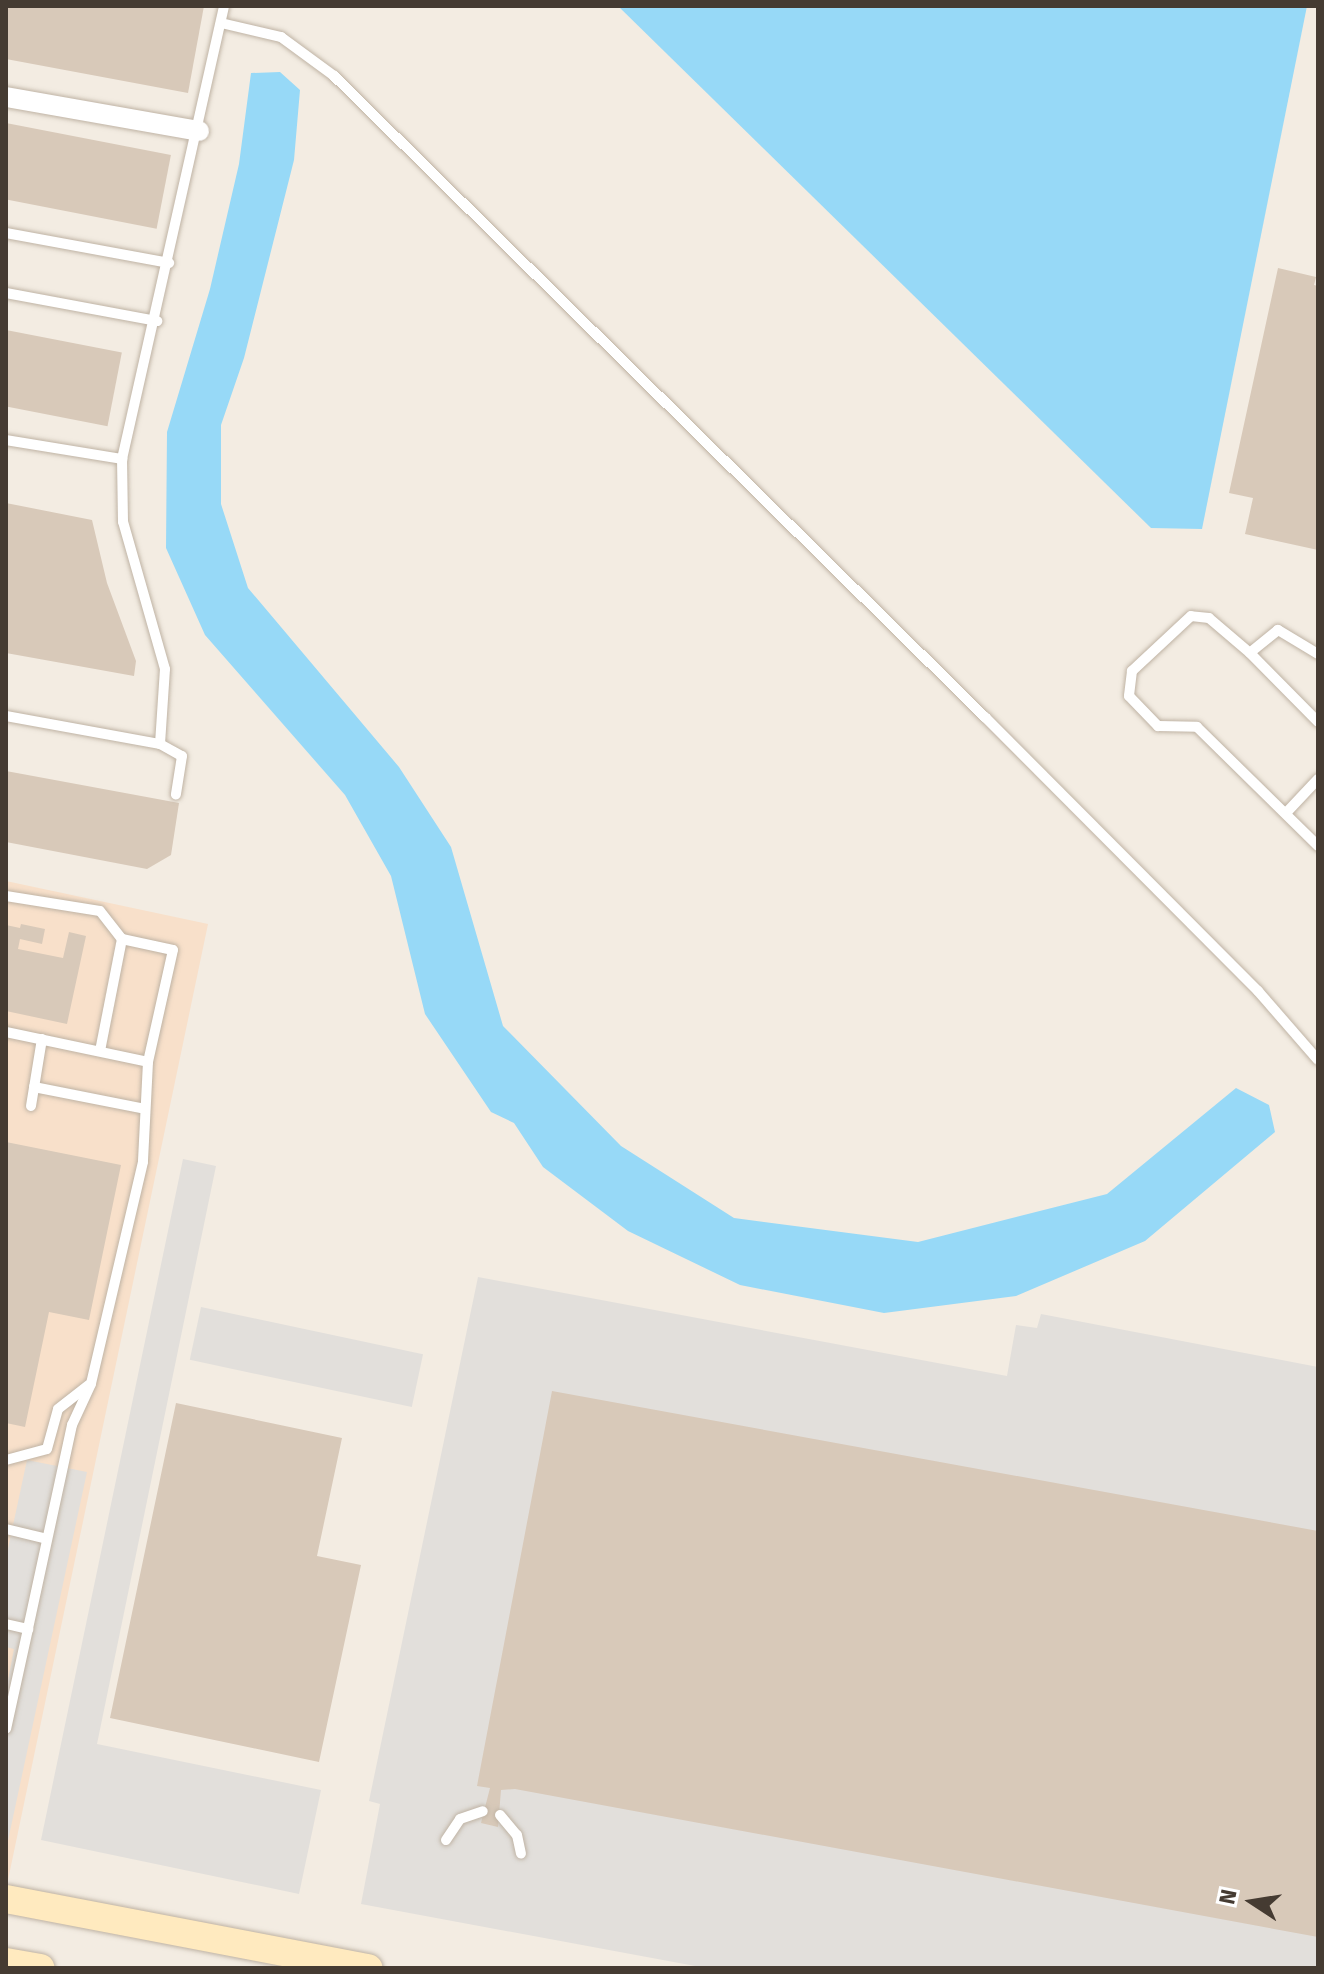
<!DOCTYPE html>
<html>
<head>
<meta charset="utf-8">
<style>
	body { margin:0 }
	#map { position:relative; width:1324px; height:1974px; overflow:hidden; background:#f3ece2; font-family:"Fira Sans",sans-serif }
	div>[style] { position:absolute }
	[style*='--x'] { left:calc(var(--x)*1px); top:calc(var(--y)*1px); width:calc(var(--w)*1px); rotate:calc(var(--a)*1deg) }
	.commercial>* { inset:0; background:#f8e0ca }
	.parking>* { inset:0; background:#e2dfdb; transform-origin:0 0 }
	.water>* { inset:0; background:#97d9f7 }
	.building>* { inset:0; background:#d8c9b9; transform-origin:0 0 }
	.roads { filter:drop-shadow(0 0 2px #bfb3a4) drop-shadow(0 0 2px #bfb3a4) }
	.lane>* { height:10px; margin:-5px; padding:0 5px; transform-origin:5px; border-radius:5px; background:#fff }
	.street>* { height:20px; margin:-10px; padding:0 10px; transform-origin:10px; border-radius:10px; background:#fff }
	.secondary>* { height:28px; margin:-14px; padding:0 14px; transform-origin:14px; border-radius:14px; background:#ffeabf }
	span { translate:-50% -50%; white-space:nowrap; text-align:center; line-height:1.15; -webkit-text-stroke:8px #fff; paint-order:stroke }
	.frame { position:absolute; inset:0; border:8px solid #453b32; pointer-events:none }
	.north { position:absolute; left:1212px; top:1862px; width:80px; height:80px; -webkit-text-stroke:6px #fff; paint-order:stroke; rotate:282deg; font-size:22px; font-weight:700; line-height:32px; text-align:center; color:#453b32 }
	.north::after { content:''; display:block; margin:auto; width:28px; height:36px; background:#453b32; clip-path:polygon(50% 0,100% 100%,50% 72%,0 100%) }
</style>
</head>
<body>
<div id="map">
	<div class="commercial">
		<i style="clip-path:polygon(6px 881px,208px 924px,8px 1880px,6px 1879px)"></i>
	</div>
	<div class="parking">
		<i style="clip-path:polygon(183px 1159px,216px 1166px,97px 1744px,321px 1790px,299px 1894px,41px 1840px)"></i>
		<i style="clip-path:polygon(478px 1277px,1007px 1376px,1016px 1325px,1037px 1328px,1041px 1314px,1318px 1367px,1318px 1968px,706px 1968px,361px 1904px,380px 1804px,369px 1801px)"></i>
		<i style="left:201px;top:1307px;width:227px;height:54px;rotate:12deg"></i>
		<i style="clip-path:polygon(27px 1460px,87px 1472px,6px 1850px,6px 1691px,14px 1649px,6px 1647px,6px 1558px)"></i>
	</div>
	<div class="water">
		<i style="clip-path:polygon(618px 6px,1307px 6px,1202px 529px,1151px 528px)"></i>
		<i style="clip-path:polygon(280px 72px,300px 90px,294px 160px,244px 358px,221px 425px,221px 504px,248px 588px,399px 767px,451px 847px,503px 1026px,621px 1146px,734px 1218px,918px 1242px,1107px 1194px,1236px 1088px,1269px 1105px,1275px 1132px,1145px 1241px,1016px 1296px,884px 1313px,740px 1285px,628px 1231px,543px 1167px,514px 1123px,491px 1112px,425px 1014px,391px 876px,345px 795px,205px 635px,166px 548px,167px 432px,210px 289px,239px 164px,251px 73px)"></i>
	</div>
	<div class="building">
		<i style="clip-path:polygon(6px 6px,204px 6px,188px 93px,6px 59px)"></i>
		<i style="left:6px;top:123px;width:168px;height:75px;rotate:11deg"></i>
		<i style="clip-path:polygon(1278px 268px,1316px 277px,1314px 285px,1318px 286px,1318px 550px,1245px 534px,1253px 498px,1229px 493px)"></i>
		<i style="left:6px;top:330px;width:118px;height:75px;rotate:11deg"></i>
		<i style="clip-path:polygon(6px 503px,92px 520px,107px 583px,136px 661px,134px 676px,6px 653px)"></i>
		<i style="clip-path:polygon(6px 771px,179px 803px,171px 855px,147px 869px,6px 842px)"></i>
		<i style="clip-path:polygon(21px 924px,45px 929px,42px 944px,20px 939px,18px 949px,63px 958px,69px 932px,86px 936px,67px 1024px,6px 1011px,6px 925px,20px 928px)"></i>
		<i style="clip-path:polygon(6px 1142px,121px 1165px,89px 1320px,49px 1312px,25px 1427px,6px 1423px)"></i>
		<i style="clip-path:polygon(552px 1391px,1318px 1531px,1318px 1937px,515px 1789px,501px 1790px,498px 1827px,481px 1823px,490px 1788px,477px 1786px)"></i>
		<i style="clip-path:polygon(176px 1403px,342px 1438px,317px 1556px,361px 1565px,319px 1762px,110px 1718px)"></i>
	</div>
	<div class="roads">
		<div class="lane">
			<i style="--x:221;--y:23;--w:62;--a:13.1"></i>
			<i style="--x:281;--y:37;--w:66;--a:36.3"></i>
			<i style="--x:334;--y:76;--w:914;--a:44.56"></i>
			<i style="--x:985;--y:717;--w:387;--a:45.1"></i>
			<i style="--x:1258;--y:991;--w:91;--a:49"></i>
			<i style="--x:6;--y:233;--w:166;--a:10.4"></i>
			<i style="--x:6;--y:293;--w:154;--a:10.5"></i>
			<i style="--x:6;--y:440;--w:118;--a:9.3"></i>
			<i style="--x:1250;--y:653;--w:97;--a:45.4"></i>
			<i style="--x:1318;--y:654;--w:47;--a:-149"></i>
			<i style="--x:1278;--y:630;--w:36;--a:141"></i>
			<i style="--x:1250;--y:653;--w:54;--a:-139.5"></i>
			<i style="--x:1209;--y:618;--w:18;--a:-174"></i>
			<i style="--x:1191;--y:616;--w:81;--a:137"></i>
			<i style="--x:1132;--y:671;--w:25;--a:97"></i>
			<i style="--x:1129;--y:696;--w:42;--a:46"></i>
			<i style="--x:1158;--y:726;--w:39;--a:1"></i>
			<i style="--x:1197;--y:727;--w:170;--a:44.5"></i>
			<i style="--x:6;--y:716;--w:157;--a:10.3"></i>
			<i style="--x:160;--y:744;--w:25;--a:29"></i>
			<i style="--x:182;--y:756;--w:39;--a:99"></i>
			<i style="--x:160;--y:744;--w:75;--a:-86.2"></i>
			<i style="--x:165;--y:669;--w:153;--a:-105.9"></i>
			<i style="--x:123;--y:522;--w:63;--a:-90.9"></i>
			<i style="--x:122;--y:459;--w:464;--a:-77.3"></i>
			<i style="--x:1286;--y:813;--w:47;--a:-46.7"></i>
			<i style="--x:6;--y:896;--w:95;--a:9.1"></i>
			<i style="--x:100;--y:911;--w:36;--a:52"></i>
			<i style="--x:122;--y:939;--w:52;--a:12.2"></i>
			<i style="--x:173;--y:950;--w:115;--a:102.6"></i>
			<i style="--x:148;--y:1062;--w:100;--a:92.9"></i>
			<i style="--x:143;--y:1162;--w:228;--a:103.2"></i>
			<i style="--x:91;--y:1384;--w:45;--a:114.9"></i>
			<i style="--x:72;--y:1425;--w:209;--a:102.2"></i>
			<i style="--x:6;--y:1032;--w:145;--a:11.9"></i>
			<i style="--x:100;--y:1051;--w:114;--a:-78.9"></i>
			<i style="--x:34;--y:1087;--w:113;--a:11.2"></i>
			<i style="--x:31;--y:1106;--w:68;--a:-80.7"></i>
			<i style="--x:6;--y:1460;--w:42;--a:-15"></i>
			<i style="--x:47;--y:1449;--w:41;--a:-74.6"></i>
			<i style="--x:58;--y:1409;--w:39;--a:-38"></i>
			<i style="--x:6;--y:1529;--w:42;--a:13.7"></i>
			<i style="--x:6;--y:1624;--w:23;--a:13"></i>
			<i style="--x:28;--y:1629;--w:102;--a:102.4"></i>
			<i style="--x:500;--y:1815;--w:26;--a:50"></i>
			<i style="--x:517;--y:1835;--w:19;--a:78"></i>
			<i style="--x:446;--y:1840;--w:25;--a:-56"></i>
			<i style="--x:460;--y:1819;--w:24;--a:-19"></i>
		</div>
		<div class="street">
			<i style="--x:6;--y:97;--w:196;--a:10"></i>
		</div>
		<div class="secondary">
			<i style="--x:6;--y:1899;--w:369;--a:10.8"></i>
			<i style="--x:6;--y:1962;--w:35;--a:10"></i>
		</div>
	</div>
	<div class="frame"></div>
	<div class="north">N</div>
</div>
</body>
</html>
